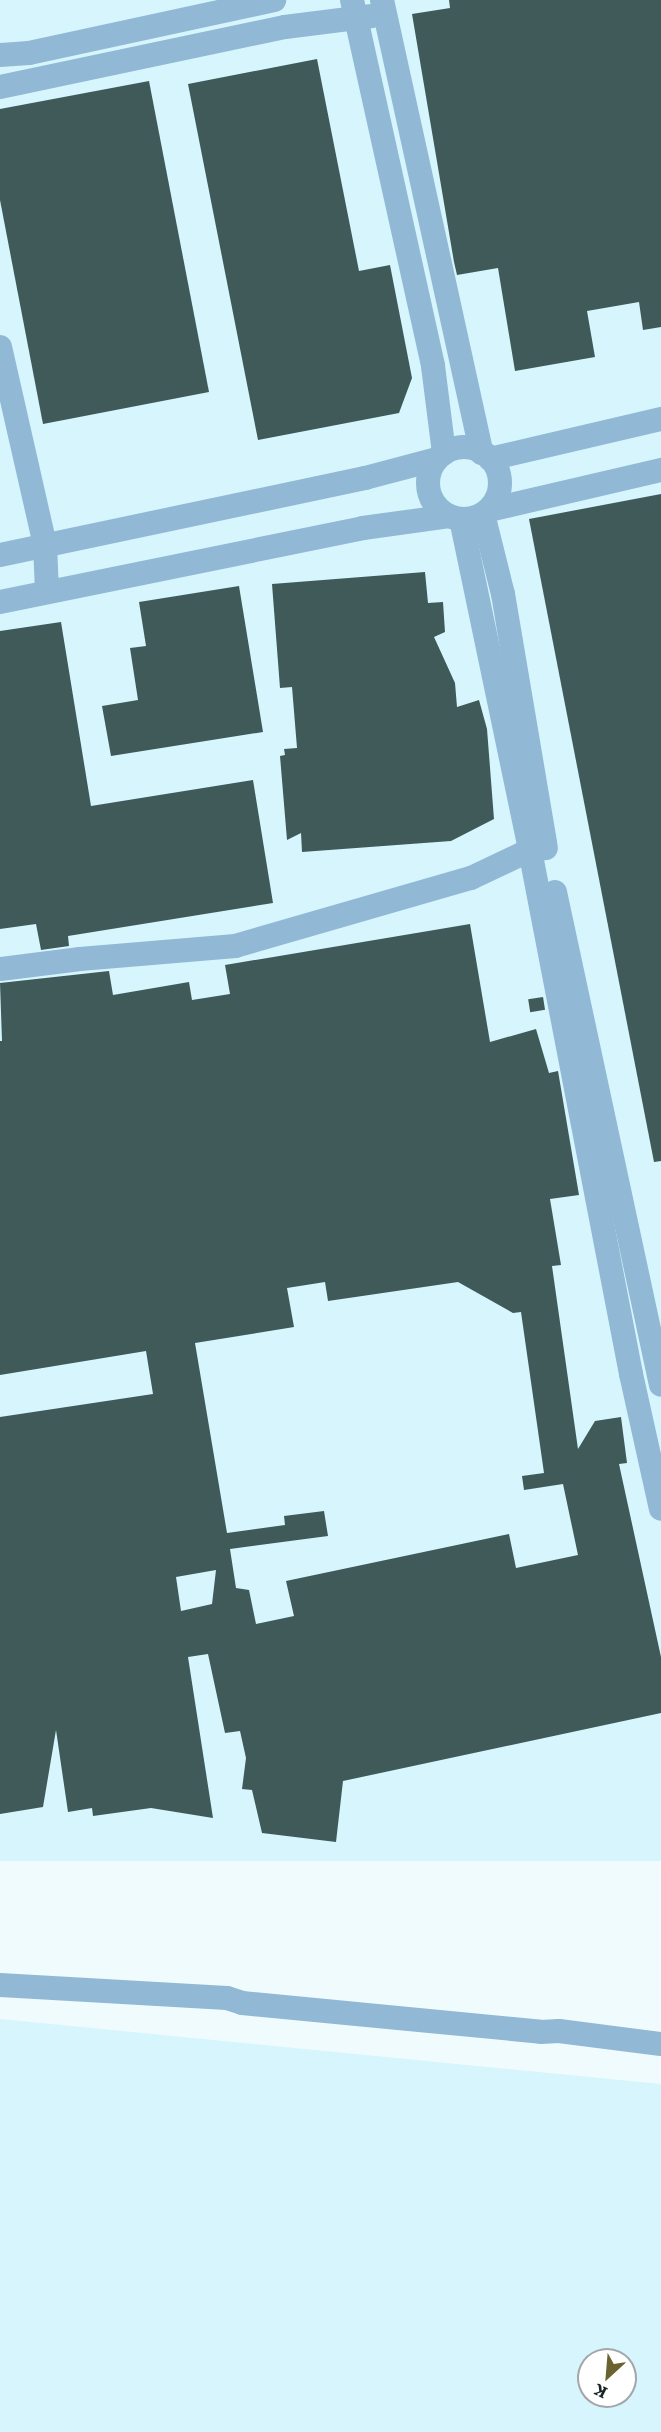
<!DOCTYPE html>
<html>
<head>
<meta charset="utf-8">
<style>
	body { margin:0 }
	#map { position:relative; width:661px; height:2432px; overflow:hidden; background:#f0fbfe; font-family:Literata,serif }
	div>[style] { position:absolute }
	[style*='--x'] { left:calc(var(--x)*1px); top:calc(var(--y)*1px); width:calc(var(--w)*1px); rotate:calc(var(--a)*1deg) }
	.built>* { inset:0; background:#d6f5fd; transform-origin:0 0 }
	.building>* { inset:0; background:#3f5a59; transform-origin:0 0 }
	.minor>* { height:24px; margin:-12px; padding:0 12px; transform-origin:12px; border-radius:12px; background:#91b8d5 }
	.minor>.ring { margin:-12px; padding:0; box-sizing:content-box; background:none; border:24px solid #91b8d5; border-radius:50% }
	span { translate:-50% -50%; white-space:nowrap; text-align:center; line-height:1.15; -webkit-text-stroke:6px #fff; paint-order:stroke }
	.north { position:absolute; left:577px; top:2348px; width:60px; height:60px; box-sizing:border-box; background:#fff; border:2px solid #a3a7a9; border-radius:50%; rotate:206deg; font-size:16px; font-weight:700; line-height:24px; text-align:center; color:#1a2427 }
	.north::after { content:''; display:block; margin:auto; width:21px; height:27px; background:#6a632f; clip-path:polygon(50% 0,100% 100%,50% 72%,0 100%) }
</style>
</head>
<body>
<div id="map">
	<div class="built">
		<i style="left:0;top:0;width:661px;height:1861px"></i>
		<i style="clip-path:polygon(evenodd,0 2019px,661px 2084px,661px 2432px,0 2432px,0 2019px,589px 2360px,625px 2360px,625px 2396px,589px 2396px,589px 2360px)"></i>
	</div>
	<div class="building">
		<i style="clip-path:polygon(449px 0,661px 0,661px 327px,643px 330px,639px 302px,587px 311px,595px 357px,515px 371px,498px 268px,457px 275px,454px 262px,412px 14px,450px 8px)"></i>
		<i style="clip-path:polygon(317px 59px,359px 271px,390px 265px,412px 378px,399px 413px,258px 440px,188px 84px)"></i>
		<i style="clip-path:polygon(149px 81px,209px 392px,43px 424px,0 200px,0 109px)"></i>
		<i style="clip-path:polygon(661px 494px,661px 1161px,654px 1162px,529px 519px)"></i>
		<i style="clip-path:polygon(425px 572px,428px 603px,443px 602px,445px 632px,434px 637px,455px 683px,457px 707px,479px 700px,487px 729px,494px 819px,451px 841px,302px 852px,301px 833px,287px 840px,280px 756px,285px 755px,284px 749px,297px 748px,292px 687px,280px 688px,272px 584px)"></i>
		<i style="clip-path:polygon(239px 586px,263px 732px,111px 756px,102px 706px,138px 700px,130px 648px,146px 646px,139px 602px)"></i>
		<i style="clip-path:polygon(61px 622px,91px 806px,253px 780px,273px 903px,68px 936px,69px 946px,41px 950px,36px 924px,0 929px,0 631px)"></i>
		<i style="clip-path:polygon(evenodd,470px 924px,490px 1042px,536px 1029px,549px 1073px,558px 1071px,579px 1195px,550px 1199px,561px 1265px,552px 1266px,578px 1449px,595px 1421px,621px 1417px,627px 1463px,619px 1464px,661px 1657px,661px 1713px,343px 1781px,336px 1842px,262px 1833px,252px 1790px,242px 1789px,246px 1758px,240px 1731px,225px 1733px,208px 1654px,188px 1657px,213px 1818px,151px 1808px,93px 1816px,92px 1808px,68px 1812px,56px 1730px,43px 1807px,0 1814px,0 1417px,153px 1394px,146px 1351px,0 1375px,0 1041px,2px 1041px,0 983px,109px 971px,113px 995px,189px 982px,192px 1000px,230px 994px,225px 965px,470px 924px,325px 1282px,328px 1301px,458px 1282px,513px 1313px,521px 1312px,544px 1473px,522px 1476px,524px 1490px,563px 1484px,578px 1555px,516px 1568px,509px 1534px,286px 1581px,294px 1616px,256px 1624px,249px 1590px,236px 1588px,230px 1549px,328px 1536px,324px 1511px,284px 1516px,285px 1525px,227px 1533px,195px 1343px,294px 1327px,287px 1288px,325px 1282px,470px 924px,216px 1570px,212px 1604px,181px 1611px,176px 1577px,216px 1570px)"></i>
		<i style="left:543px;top:997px;width:13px;height:15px;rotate:81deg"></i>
	</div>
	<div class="minor">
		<i style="--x:352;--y:0;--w:375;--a:77.5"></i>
		<i style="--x:433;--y:366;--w:88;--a:82.8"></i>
		<i style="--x:382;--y:0;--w:464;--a:77.6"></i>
		<i style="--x:0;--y:55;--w:29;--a:-4"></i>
		<i style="--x:29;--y:53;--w:251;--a:-12.2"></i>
		<i style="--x:0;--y:87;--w:291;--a:-11.9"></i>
		<i style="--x:285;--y:27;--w:88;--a:-7.2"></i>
		<i style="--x:0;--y:347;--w:203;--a:77.2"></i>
		<i style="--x:45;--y:545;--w:46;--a:87.5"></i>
		<i class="ring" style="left:428px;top:447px;width:48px;height:48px"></i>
		<i style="--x:490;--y:459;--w:176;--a:-13.2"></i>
		<i style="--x:489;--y:510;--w:177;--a:-13.1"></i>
		<i style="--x:483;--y:514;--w:82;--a:76"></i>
		<i style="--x:503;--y:594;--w:253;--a:80.4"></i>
		<i style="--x:461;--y:519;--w:338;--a:78.2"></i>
		<i style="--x:530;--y:850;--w:534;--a:79.09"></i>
		<i style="--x:631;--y:1374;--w:138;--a:77.5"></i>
		<i style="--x:0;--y:555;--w:373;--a:-11.9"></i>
		<i style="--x:365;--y:478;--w:74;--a:-14.8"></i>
		<i style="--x:0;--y:602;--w:370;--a:-11.5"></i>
		<i style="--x:363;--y:528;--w:87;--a:-7.9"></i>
		<i style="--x:555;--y:892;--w:504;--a:77.87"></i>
		<i style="--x:0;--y:969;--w:81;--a:-7.1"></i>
		<i style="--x:80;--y:959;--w:156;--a:-4.8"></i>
		<i style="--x:235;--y:946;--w:246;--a:-16.1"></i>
		<i style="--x:471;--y:878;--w:65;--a:-25.4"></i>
		<i style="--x:530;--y:850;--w:16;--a:-7"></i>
		<i style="--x:0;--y:1985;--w:227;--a:3.3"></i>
		<i style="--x:227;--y:1998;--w:16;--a:18"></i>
		<i style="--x:242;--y:2003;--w:300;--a:5.5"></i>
		<i style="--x:541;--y:2032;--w:18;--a:-3"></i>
		<i style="--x:559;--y:2031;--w:103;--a:7.3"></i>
	</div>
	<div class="north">K</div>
</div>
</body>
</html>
